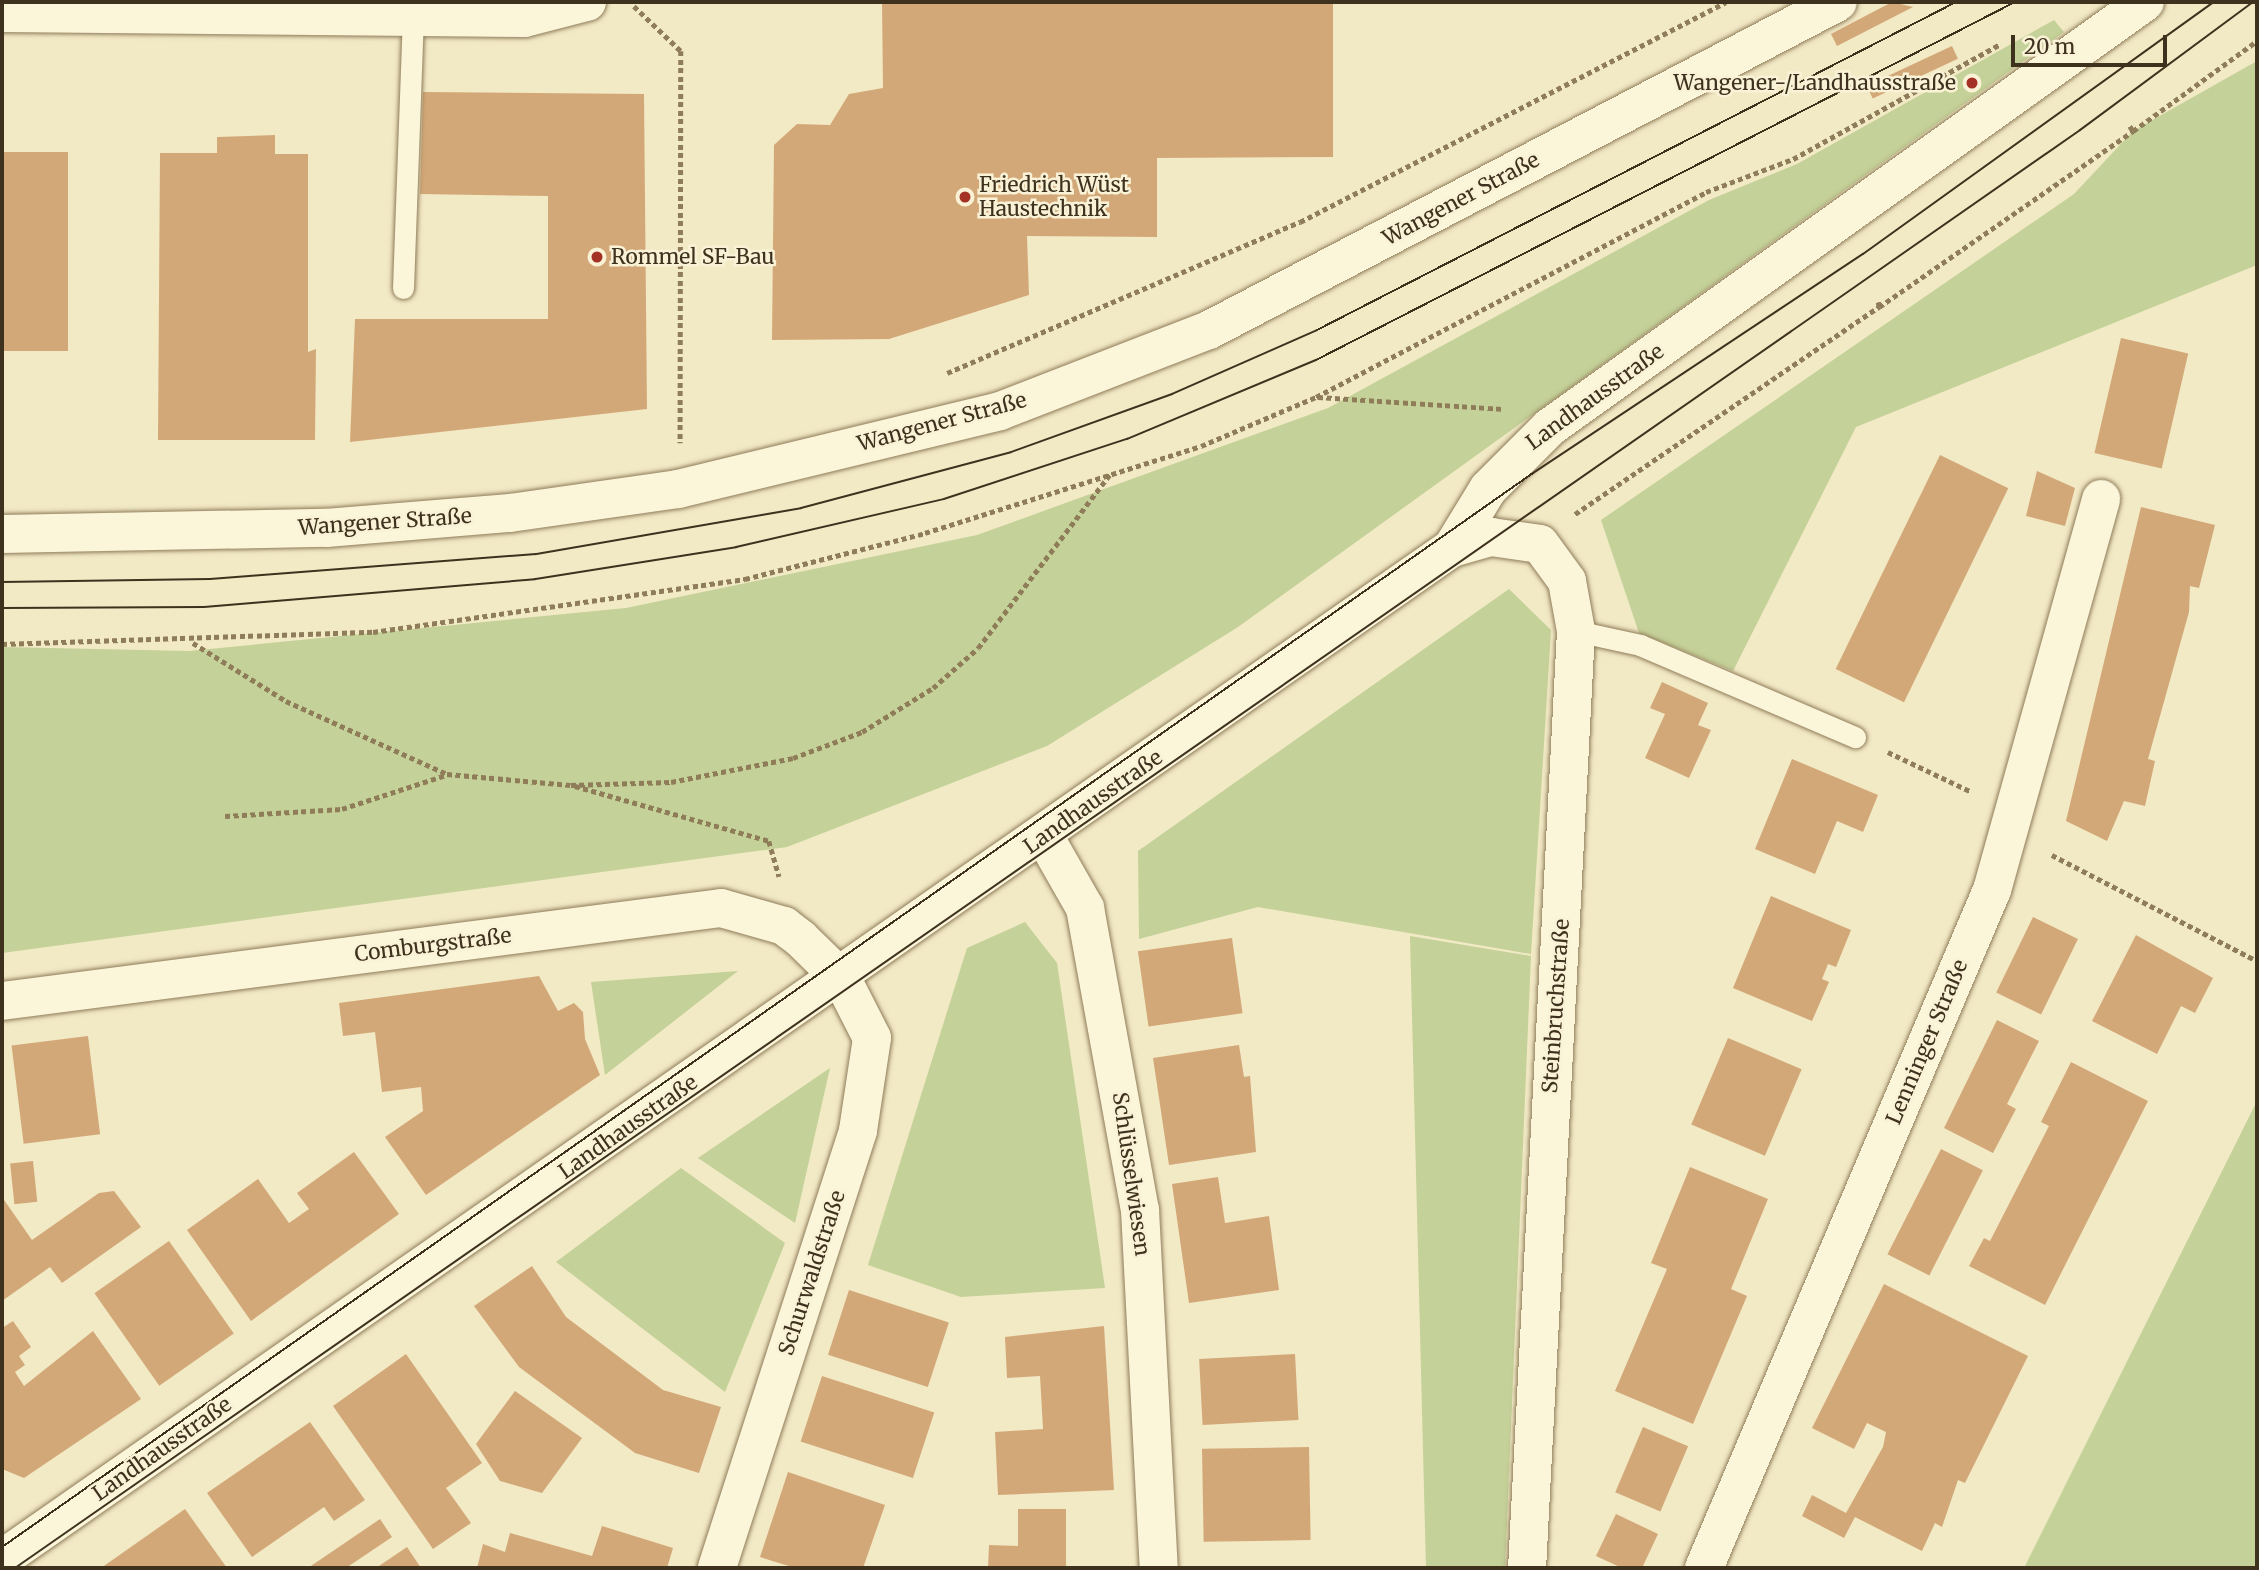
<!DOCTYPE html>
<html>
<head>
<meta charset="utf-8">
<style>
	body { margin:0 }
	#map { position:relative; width:2259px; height:1570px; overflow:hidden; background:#f2e9c5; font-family:Merriweather,serif }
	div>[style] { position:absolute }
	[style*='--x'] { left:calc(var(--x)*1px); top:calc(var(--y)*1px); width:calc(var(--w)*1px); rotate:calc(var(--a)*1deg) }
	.green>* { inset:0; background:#c4d198 }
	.building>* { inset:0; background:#d3a878; transform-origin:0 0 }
	.path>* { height:4.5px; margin-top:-2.25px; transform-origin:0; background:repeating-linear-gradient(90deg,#8f7c59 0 5px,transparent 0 8.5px) }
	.roads { filter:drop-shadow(0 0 2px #8f7c59) drop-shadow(0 0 2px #8f7c59) }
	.lane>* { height:21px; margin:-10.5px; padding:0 10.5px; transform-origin:10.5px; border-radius:10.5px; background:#fbf5da }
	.street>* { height:38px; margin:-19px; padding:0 19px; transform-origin:19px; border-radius:19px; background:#fbf5da }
	.secondary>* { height:38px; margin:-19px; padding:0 19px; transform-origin:19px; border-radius:19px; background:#fbf5da }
	.tram>* { height:2px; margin:-1px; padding:0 1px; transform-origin:1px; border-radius:1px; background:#3e311e }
	.dots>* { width:19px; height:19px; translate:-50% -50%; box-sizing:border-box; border:4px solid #f9f2d6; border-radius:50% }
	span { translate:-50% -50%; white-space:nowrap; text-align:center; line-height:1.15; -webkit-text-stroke:5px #f9f2d6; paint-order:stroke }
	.poi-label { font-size:21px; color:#3e311e }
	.right { translate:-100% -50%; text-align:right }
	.left { translate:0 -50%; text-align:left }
	.street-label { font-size:21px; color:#3e311e }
	.frame { position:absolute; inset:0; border:4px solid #3e311e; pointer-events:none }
	.scale { position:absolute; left:2011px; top:35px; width:156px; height:32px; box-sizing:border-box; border:4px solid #3e311e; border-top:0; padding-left:9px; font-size:21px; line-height:24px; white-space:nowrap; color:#3e311e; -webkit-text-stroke:5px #f9f2d6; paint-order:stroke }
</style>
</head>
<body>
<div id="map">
	<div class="green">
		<i style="clip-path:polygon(2054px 20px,2064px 32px,1238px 627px,1047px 746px,787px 847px,2px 953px,2px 647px,189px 651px,626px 608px,977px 535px,1328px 408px,1709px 200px,1797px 164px)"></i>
		<i style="clip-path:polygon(2257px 61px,2257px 265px,1856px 427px,1733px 671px,1639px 633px,1601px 520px,2074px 194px,2133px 131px)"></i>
		<i style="clip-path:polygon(1509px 589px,1551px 630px,1531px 954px,1258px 907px,1139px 939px,1138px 851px)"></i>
		<i style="clip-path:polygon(1025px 922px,1057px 963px,1105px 1288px,961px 1297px,868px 1265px,967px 948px)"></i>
		<i style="clip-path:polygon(1410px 936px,1531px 956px,1505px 1568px,1426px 1568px)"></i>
		<i style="clip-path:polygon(738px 971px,605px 1075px,591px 982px)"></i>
		<i style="clip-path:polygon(830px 1068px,795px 1223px,698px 1158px)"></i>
		<i style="clip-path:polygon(2257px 1101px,2257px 1568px,2024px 1568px)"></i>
		<i style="clip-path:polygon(681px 1168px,785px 1243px,725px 1392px,556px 1262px)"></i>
	</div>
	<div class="building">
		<i style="clip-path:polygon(882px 2px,1333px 2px,1333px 157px,1157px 158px,1157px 237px,1027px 236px,1029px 295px,889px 339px,772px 340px,774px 145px,797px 124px,830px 125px,849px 94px,883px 88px)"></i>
		<i style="clip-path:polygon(1892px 2px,1913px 7px,1837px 46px,1831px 34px)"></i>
		<i style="left:1952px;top:46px;width:14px;height:94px;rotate:65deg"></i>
		<i style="clip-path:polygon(423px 92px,644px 94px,647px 409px,350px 442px,355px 319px,548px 319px,548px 196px,420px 194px)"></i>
		<i style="clip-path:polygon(275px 135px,275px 154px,308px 154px,308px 352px,316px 349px,315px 440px,158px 440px,160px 153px,217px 153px,217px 137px)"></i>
		<i style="left:2px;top:152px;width:66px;height:199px"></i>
		<i style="left:2121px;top:338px;width:69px;height:118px;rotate:13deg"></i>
		<i style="left:1940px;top:455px;width:76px;height:238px;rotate:26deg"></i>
		<i style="clip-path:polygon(2037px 471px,2075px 488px,2065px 526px,2026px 516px)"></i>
		<i style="clip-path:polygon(2141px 507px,2215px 525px,2199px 588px,2190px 586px,2189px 612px,2148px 759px,2155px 761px,2145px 806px,2124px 801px,2107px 841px,2066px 821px)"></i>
		<i style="clip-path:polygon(1662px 682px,1708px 703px,1698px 725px,1711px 730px,1689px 778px,1645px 758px,1665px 714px,1650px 708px)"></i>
		<i style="clip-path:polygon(1792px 759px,1878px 795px,1863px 832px,1837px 821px,1815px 874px,1755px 849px)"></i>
		<i style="clip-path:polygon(1771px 896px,1851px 930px,1836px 967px,1828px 964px,1822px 979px,1829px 982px,1812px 1021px,1733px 988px)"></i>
		<i style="left:2033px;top:917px;width:50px;height:84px;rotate:26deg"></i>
		<i style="clip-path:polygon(2136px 935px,2213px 978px,2195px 1013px,2181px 1006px,2157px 1054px,2092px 1021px)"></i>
		<i style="left:1232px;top:938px;width:76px;height:95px;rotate:82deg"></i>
		<i style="clip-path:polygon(539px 976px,558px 1011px,574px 1003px,583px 1012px,585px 1039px,600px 1075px,426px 1195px,385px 1137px,423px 1111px,421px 1087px,382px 1092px,375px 1032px,343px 1036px,339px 1003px)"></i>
		<i style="clip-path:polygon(1997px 1020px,2039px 1041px,2007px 1104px,2016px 1109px,1993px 1153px,1944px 1128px)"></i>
		<i style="left:88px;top:1036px;width:99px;height:77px;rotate:83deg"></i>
		<i style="left:1728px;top:1038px;width:80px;height:94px;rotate:23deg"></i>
		<i style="clip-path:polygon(1239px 1045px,1244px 1077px,1250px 1076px,1256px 1152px,1169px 1165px,1153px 1058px)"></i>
		<i style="clip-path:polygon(2071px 1062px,2148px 1101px,2045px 1305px,1969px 1266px,1984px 1238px,1990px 1241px,2049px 1126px,2041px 1122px)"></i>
		<i style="left:1941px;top:1149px;width:47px;height:118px;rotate:27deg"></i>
		<i style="clip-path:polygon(354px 1152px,399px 1214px,251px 1321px,187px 1230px,258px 1179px,289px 1223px,309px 1209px,297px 1193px)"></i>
		<i style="left:33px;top:1161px;width:41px;height:23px;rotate:84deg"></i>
		<i style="clip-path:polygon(1690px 1167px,1768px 1199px,1731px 1289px,1747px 1296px,1693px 1424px,1615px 1391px,1667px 1269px,1651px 1263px)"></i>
		<i style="clip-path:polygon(1218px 1177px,1225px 1223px,1269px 1216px,1279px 1290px,1189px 1303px,1172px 1184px)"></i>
		<i style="clip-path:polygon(114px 1191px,141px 1227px,62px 1283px,50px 1267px,2px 1301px,2px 1197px,32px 1240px,99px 1193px)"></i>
		<i style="left:169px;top:1241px;width:113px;height:91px;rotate:55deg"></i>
		<i style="clip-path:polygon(532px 1266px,566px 1317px,663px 1390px,721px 1407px,699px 1473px,635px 1453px,519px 1367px,474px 1306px)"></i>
		<i style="clip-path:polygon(1884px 1284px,2028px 1356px,1965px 1483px,1958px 1480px,1942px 1527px,1935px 1523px,1922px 1551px,1855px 1517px,1844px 1538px,1802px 1516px,1812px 1495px,1846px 1513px,1883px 1447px,1886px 1432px,1867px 1423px,1854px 1449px,1812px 1428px)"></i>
		<i style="left:849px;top:1290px;width:105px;height:68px;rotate:18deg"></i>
		<i style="clip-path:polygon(13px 1321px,31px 1347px,19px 1356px,25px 1365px,15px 1372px,24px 1386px,93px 1331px,141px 1399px,24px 1478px,2px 1469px,2px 1328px)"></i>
		<i style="clip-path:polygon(1104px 1326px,1114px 1490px,998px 1495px,995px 1432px,1043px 1429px,1040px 1376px,1007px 1378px,1005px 1337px)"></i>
		<i style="clip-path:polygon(406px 1354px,482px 1463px,446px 1488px,471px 1523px,433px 1549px,333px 1406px)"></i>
		<i style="left:1295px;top:1354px;width:66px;height:96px;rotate:87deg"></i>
		<i style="left:822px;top:1376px;width:118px;height:69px;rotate:18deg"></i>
		<i style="clip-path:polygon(515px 1391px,582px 1438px,542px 1493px,500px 1481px,476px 1444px)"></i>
		<i style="clip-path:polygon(310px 1422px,365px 1500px,334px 1521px,324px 1507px,252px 1557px,207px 1493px)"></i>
		<i style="left:1643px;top:1427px;width:49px;height:71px;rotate:23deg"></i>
		<i style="left:1309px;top:1447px;width:93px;height:107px;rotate:89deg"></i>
		<i style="clip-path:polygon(788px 1472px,885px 1505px,863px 1568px,795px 1568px,760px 1557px)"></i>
		<i style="clip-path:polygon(185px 1509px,227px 1568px,101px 1568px)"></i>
		<i style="clip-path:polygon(1018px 1509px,1066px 1509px,1066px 1568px,988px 1568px,989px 1545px,1018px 1546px)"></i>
		<i style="clip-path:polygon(1616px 1514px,1658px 1534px,1642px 1568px,1622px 1568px,1596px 1556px)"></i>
		<i style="clip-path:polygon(380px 1519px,392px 1537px,346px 1568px,308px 1568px)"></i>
		<i style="clip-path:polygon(602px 1526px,673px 1548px,667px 1568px,477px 1568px,483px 1544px,505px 1552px,510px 1533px,592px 1556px)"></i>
		<i style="clip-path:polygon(407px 1547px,421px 1568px,376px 1568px)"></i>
	</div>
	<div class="path">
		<i style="--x:634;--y:6;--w:65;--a:43.8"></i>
		<i style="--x:681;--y:51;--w:392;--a:90.1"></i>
		<i style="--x:2130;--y:126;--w:6;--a:59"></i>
		<i style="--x:2133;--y:131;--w:153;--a:-36"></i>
		<i style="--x:1879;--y:307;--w:309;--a:-34.7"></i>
		<i style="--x:947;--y:373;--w:384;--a:-23.2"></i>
		<i style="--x:1300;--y:222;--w:479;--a:-27.3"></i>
		<i style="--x:1318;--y:397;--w:184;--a:3.7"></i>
		<i style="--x:1575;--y:514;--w:368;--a:-34.3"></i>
		<i style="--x:1879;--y:307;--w:5;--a:-101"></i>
		<i style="--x:193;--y:643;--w:110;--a:31.9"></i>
		<i style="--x:286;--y:701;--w:177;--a:24.4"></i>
		<i style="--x:447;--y:774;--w:124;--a:5.1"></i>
		<i style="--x:571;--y:785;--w:100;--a:-1.7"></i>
		<i style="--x:671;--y:782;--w:124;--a:-11.1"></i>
		<i style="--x:793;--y:758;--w:74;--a:-20.6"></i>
		<i style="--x:862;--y:732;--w:84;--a:-31.8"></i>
		<i style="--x:933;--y:688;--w:60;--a:-41.6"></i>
		<i style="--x:978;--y:648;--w:220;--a:-52.8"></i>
		<i style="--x:2;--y:644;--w:371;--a:-1.9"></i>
		<i style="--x:373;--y:632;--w:376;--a:-8.1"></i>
		<i style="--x:745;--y:579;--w:186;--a:-14.3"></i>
		<i style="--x:925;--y:533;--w:289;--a:-17.5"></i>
		<i style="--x:1201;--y:446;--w:125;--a:-23.1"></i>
		<i style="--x:1316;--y:397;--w:441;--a:-27.7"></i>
		<i style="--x:1706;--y:192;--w:93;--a:-20.8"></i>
		<i style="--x:1793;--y:159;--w:235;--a:-29"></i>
		<i style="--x:1888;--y:752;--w:93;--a:25.5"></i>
		<i style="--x:575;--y:786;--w:202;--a:15.8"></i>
		<i style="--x:769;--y:841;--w:37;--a:74"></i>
		<i style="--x:225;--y:816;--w:117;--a:-3.4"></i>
		<i style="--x:342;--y:809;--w:109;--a:-18.1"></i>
		<i style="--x:2052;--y:855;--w:231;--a:27.3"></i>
	</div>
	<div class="roads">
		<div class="lane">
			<i style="--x:403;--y:288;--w:271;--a:-87.9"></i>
			<i style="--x:1576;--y:631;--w:66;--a:12.3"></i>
			<i style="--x:1640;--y:645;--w:234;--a:23.2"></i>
		</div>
		<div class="street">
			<i style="--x:2;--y:13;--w:522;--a:0.55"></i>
			<i style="--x:524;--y:18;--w:65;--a:-14.3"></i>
			<i style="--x:1452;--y:548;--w:41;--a:-15.8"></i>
			<i style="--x:1491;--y:537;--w:49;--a:8.1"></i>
			<i style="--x:1540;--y:544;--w:46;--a:53.9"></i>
			<i style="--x:1567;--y:581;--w:51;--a:79.8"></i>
			<i style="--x:1576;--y:631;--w:938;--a:92.99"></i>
			<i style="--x:1044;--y:836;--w:83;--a:60.3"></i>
			<i style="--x:1085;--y:908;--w:307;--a:79.7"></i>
			<i style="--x:1140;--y:1210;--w:359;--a:87"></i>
			<i style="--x:2;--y:1001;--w:725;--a:-7.37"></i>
			<i style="--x:721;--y:908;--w:66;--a:15.9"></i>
			<i style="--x:784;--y:926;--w:21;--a:37"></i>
			<i style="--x:801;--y:939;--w:57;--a:44.3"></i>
			<i style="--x:842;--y:979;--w:66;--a:63"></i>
			<i style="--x:872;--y:1038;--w:94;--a:98.6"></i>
			<i style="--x:858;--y:1131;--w:459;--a:107.9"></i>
			<i style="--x:2;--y:1559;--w:1768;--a:-34.89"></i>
			<i style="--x:1452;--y:548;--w:69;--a:-58.6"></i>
			<i style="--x:1488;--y:489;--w:88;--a:-45"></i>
			<i style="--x:1550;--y:427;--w:731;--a:-35.54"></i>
			<i style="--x:1704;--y:1568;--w:737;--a:-66.99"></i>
			<i style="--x:1992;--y:890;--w:406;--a:-74.4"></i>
		</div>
		<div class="secondary">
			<i style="--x:2;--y:534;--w:324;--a:-1.1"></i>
			<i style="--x:326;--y:528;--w:185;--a:-4.7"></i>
			<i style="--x:510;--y:513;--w:170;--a:-8.1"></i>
			<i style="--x:678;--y:489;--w:331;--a:-13.6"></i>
			<i style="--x:1000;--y:411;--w:224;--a:-21.2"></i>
			<i style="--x:1209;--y:330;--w:709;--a:-27.54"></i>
		</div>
	</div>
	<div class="tram">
		<i style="--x:2;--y:582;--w:208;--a:-0.8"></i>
		<i style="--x:210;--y:579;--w:327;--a:-4.4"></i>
		<i style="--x:536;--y:554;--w:269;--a:-9.8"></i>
		<i style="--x:801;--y:508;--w:217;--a:-14.9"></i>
		<i style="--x:1011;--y:452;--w:171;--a:-19.8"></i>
		<i style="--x:1172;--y:394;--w:158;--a:-23.8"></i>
		<i style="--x:1317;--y:330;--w:718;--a:-27.17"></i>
		<i style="--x:2;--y:608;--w:202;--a:-0.3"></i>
		<i style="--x:204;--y:607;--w:332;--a:-4.8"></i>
		<i style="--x:535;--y:579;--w:204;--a:-9"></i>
		<i style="--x:736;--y:547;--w:213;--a:-13"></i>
		<i style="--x:944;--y:499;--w:193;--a:-18.2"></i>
		<i style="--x:1127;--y:439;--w:205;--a:-22.7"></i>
		<i style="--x:1316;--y:360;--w:785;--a:-27.12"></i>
		<i style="--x:2;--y:1547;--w:1870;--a:-35.05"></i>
		<i style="--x:1533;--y:473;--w:396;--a:-33.6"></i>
		<i style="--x:1863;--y:254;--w:432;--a:-35.7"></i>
		<i style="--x:15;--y:1568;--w:2516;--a:-34.85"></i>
		<i style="--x:2080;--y:130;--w:215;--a:-36.5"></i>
	</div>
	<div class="dots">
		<i style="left:1972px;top:83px;background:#a33124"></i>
		<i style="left:965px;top:197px;background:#a33124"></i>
		<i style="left:597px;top:257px;background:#a33124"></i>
	</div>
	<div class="poi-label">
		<span class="right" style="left:1956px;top:83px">Wangener-/Landhausstraße</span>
		<span class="left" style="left:979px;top:197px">Friedrich Wüst<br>Haustechnik</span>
		<span class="left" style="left:611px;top:257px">Rommel SF-Bau</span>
	</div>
	<div class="street-label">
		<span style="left:1461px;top:199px;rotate:-28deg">Wangener Straße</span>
		<span style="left:1595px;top:397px;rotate:-36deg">Landhausstraße</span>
		<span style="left:942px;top:422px;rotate:-15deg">Wangener Straße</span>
		<span style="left:385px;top:522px;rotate:-4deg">Wangener Straße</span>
		<span style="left:1093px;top:802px;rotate:-35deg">Landhausstraße</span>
		<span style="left:433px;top:945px;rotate:-7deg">Comburgstraße</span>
		<span style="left:1556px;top:1006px;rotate:-86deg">Steinbruchstraße</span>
		<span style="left:1927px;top:1042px;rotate:-67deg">Lenninger Straße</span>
		<span style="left:628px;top:1127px;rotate:-35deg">Landhausstraße</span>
		<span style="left:1131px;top:1174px;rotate:82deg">Schlüsselwiesen</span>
		<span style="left:812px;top:1273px;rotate:-72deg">Schurwaldstraße</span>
		<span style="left:162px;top:1449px;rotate:-35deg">Landhausstraße</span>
	</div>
	<div class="frame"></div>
	<div class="scale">20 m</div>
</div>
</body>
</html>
